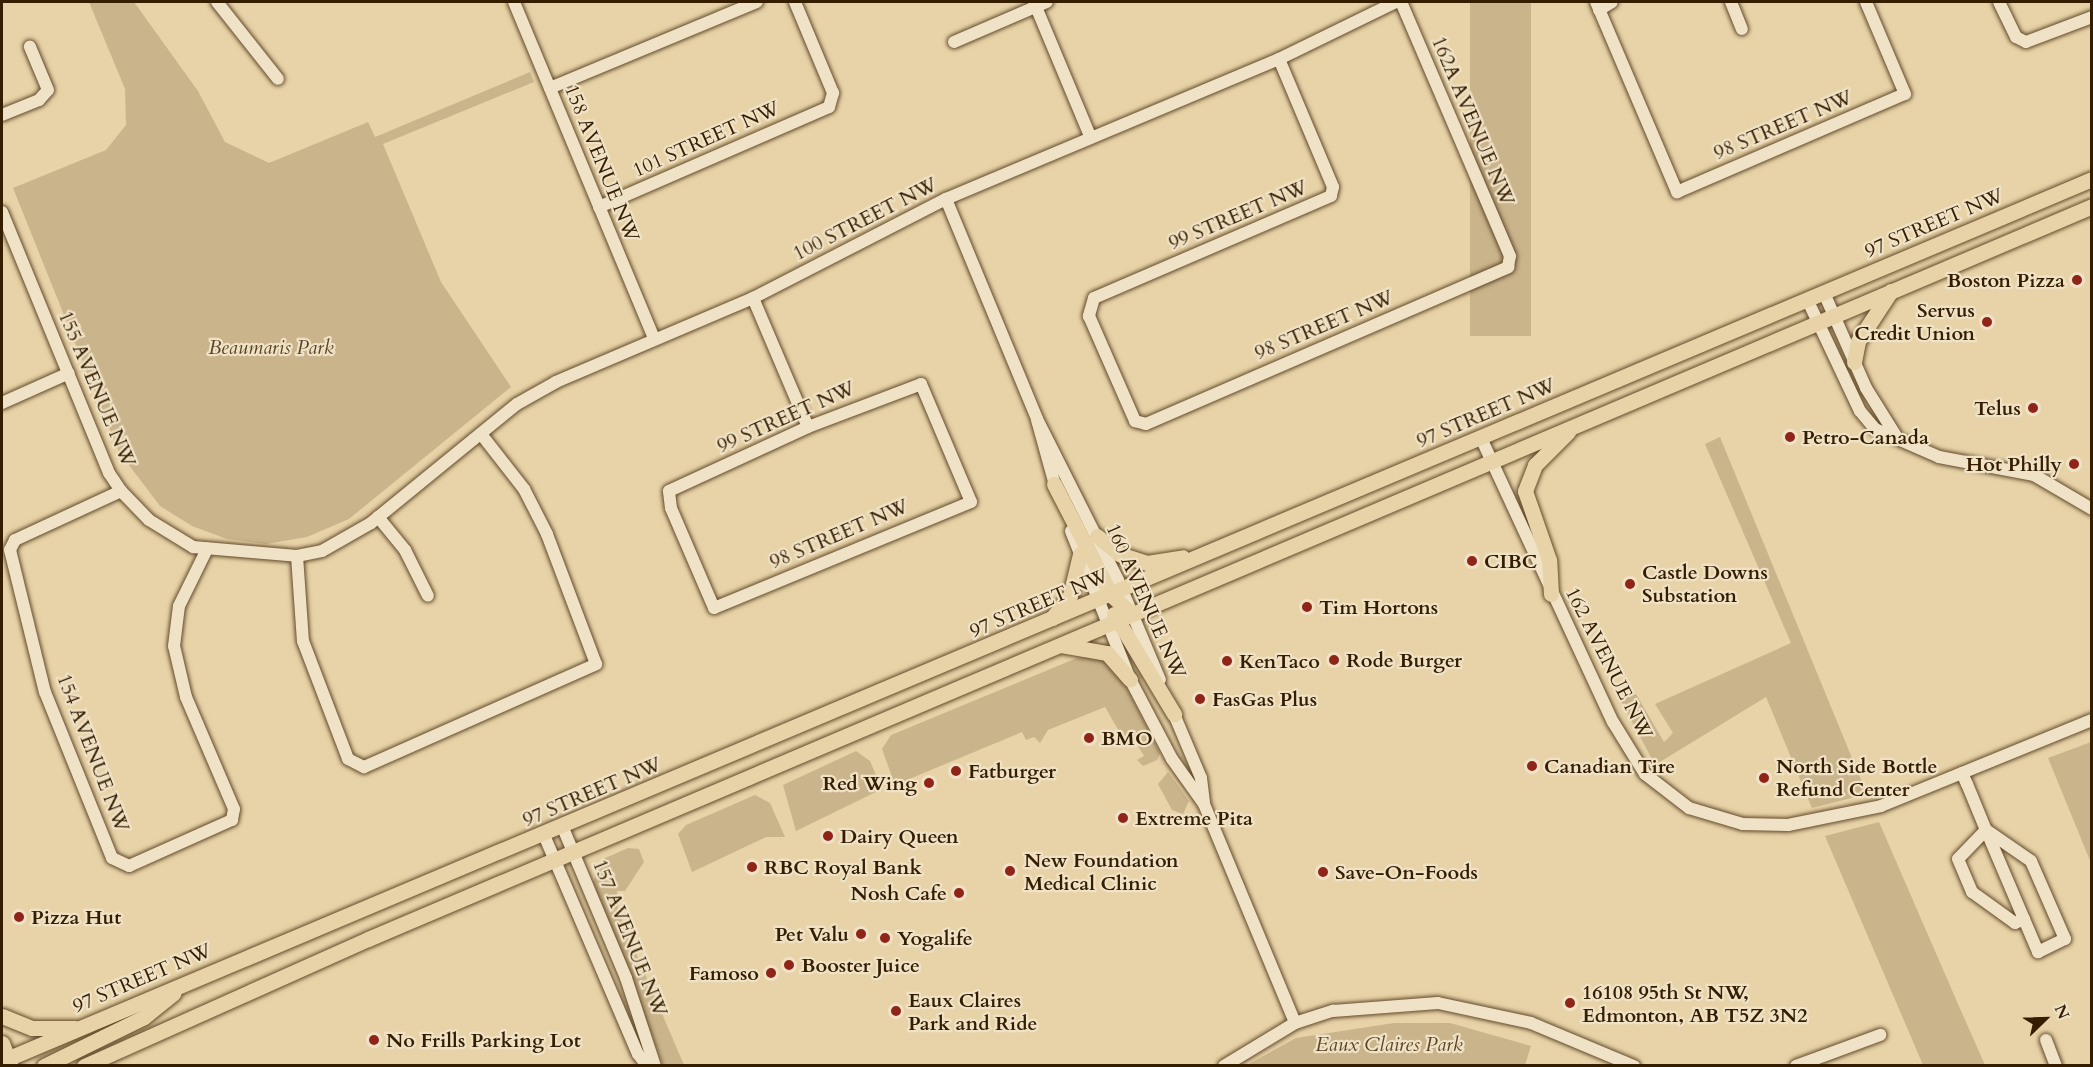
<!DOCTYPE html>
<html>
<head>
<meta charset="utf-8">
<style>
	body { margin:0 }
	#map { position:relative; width:2093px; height:1067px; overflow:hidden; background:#e8d3a8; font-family:Cardo,serif }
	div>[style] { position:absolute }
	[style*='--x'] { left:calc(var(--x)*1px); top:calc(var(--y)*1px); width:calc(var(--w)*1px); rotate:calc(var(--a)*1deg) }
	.green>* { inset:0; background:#cab48b; transform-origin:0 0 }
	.roads { filter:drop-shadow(0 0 2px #624a2a) drop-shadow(0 0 2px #624a2a) }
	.minor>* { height:12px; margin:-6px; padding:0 6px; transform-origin:6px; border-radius:6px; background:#f0e2c6 }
	.major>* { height:15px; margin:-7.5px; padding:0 7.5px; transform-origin:7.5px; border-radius:7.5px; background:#e8d3a8 }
	.dots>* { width:16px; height:16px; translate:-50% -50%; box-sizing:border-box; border:3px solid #f0e2c6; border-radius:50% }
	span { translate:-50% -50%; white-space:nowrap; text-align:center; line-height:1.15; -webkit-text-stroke:4.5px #f0e2c6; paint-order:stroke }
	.street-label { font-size:20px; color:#351d00 }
	.poi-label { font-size:20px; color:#351d00; font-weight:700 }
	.right { translate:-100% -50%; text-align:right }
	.left { translate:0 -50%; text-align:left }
	.park-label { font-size:20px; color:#5a4323; font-style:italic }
	.frame { position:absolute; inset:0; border:3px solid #351d00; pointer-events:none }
	.north { position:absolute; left:2015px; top:989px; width:60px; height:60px; -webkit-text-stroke:4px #f0e2c6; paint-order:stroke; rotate:67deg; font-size:16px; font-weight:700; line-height:24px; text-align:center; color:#351d00 }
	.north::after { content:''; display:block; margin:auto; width:21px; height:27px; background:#351d00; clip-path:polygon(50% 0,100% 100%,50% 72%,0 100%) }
</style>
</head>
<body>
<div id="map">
	<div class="green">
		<i style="clip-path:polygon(89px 2px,134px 2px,198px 91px,225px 142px,269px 163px,368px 122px,375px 137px,530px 72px,534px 82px,383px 144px,441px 282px,511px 387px,349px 519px,307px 537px,266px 544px,227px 539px,192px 526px,160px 506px,119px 452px,13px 188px,106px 150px,126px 125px,125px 89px)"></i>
		<i style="left:1470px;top:2px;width:61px;height:334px"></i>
		<i style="clip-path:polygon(1720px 437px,1852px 758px,1867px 794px,1812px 808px,1766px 697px,1655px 765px,1620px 699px,1636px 694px,1664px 742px,1673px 733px,1655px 704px,1791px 643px,1705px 444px)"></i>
		<i style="clip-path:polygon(1101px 656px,1117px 669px,1160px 753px,1157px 760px,1143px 766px,1137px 760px,1144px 756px,1135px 741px,1127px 745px,1105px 707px,1048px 730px,1040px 743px,1034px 737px,1026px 740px,1022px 732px,895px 785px,882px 749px,891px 735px,1077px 658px)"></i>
		<i style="clip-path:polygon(2091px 742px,2091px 863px,2048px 758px)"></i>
		<i style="clip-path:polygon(856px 751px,870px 761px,882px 789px,796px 831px,783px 785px)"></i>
		<i style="clip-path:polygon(1168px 772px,1189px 801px,1183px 814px,1172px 810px,1158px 784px)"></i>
		<i style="clip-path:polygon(755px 795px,770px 803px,785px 837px,766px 837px,692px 872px,678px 834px,686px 825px)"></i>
		<i style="clip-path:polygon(1879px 822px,1958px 1004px,1985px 1065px,1923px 1065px,1825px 836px)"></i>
		<i style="clip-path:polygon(628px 848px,639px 849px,644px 862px,625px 891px,617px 891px,618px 911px,684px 1065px,663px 1065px,593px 882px,603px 859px)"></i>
		<i style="clip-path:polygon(1394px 1023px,1450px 1023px,1531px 1046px,1525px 1065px,1247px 1065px,1296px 1038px)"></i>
	</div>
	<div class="roads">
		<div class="minor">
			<i style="--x:217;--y:2;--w:98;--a:51.6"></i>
			<i style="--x:514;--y:2;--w:365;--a:67.4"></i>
			<i style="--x:1034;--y:2;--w:147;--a:67.3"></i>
			<i style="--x:1596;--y:2;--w:207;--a:66.9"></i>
			<i style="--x:1677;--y:192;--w:248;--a:-23.3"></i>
			<i style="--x:1905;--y:94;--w:100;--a:-113"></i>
			<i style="--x:1731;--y:2;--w:29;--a:68"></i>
			<i style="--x:1999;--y:2;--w:39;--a:64"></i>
			<i style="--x:2016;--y:37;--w:11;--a:27"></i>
			<i style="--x:2026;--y:42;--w:71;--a:-20.7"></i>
			<i style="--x:1599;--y:10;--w:15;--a:-32"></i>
			<i style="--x:954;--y:42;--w:101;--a:-23.3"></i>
			<i style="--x:1279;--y:59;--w:139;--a:67.1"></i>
			<i style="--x:1333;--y:187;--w:9;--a:103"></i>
			<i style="--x:1331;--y:196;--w:258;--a:156.7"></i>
			<i style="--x:1094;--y:298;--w:19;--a:106"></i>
			<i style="--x:1089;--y:316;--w:115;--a:66.3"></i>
			<i style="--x:1135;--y:421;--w:11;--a:15"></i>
			<i style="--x:1146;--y:424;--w:395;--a:-23.4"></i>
			<i style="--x:1508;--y:267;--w:11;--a:-80"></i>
			<i style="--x:1510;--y:256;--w:276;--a:-113.2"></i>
			<i style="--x:550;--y:88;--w:224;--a:-22.6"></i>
			<i style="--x:2;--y:115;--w:40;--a:-22"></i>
			<i style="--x:39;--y:100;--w:13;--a:-48"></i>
			<i style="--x:48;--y:90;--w:47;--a:-112.7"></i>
			<i style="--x:946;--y:199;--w:238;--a:67.5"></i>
			<i style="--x:1037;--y:419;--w:180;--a:63.3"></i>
			<i style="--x:1118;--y:580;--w:108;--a:67.2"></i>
			<i style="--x:599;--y:207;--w:251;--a:-23.5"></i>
			<i style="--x:829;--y:107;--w:15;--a:-74"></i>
			<i style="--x:833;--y:93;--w:99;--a:-112.7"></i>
			<i style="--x:2;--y:212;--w:282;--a:67.7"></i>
			<i style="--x:109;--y:473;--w:22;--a:56"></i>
			<i style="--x:121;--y:491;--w:40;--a:46"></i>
			<i style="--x:149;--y:520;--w:52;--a:31.5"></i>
			<i style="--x:193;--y:547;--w:104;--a:4.9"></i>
			<i style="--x:297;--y:556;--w:25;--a:-11"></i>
			<i style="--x:322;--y:551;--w:56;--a:-29.7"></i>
			<i style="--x:371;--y:523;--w:188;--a:-39.2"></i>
			<i style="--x:517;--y:404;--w:45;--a:-29.4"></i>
			<i style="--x:556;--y:382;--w:214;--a:-23.1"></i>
			<i style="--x:753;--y:298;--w:217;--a:-27.2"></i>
			<i style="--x:946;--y:199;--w:361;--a:-22.8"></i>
			<i style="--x:1279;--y:59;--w:130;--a:-26"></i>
			<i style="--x:1824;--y:293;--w:104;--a:66.1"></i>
			<i style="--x:1866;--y:388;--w:60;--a:57.9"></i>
			<i style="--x:753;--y:298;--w:140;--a:66.9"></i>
			<i style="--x:1807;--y:299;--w:124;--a:64.7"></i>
			<i style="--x:1860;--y:411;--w:23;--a:50"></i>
			<i style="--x:1875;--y:429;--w:70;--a:23.6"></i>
			<i style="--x:1939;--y:457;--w:97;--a:10.7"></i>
			<i style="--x:2034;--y:475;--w:67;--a:30.4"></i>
			<i style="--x:921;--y:384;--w:128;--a:67"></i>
			<i style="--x:971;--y:502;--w:278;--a:157.6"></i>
			<i style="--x:714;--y:608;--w:109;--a:-113.3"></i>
			<i style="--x:671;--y:508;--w:17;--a:-97"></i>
			<i style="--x:669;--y:491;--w:153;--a:-24.7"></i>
			<i style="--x:808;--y:427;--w:121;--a:-20.8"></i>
			<i style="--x:2;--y:403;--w:73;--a:-24.1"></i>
			<i style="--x:1037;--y:420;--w:75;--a:74.5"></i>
			<i style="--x:1481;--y:438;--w:313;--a:65.1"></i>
			<i style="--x:1613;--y:722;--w:61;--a:58.4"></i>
			<i style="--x:1645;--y:774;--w:56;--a:37.7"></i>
			<i style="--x:1689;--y:808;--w:56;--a:16.5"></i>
			<i style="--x:1743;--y:824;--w:45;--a:1.3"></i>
			<i style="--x:1788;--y:825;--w:95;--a:-11.5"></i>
			<i style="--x:1881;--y:806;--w:228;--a:-22.2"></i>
			<i style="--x:121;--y:491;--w:117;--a:155.2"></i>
			<i style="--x:15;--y:540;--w:11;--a:117"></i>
			<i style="--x:10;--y:550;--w:146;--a:76.2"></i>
			<i style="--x:45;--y:692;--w:179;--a:68"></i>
			<i style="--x:112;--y:858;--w:19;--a:25"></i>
			<i style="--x:129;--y:866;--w:113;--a:-24.1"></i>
			<i style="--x:232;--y:820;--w:11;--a:-80"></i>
			<i style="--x:234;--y:809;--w:122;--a:-113.2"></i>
			<i style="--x:186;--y:697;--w:52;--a:-103.2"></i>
			<i style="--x:174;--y:646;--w:40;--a:-82.9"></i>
			<i style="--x:179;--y:606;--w:64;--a:-63.8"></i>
			<i style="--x:378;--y:517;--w:43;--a:50.7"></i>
			<i style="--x:405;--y:550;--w:51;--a:63.4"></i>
			<i style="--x:1071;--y:531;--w:159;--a:68.3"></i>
			<i style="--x:1130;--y:679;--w:90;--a:62.3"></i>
			<i style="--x:1172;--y:759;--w:55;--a:54.6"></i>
			<i style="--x:1204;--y:804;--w:237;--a:67.4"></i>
			<i style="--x:297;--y:556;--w:85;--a:86"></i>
			<i style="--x:303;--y:641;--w:126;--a:69.1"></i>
			<i style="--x:348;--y:759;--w:18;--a:27"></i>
			<i style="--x:364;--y:767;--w:254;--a:-23.9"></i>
			<i style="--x:596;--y:664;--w:139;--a:-110.7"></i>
			<i style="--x:547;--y:534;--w:51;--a:-117.1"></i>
			<i style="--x:524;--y:489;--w:70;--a:-128"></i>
			<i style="--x:1171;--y:707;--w:77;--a:67.1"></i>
			<i style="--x:1201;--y:778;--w:26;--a:83"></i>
			<i style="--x:1962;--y:773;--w:12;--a:66"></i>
			<i style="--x:1967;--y:784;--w:50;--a:67.6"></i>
			<i style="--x:1986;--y:830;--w:133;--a:66.9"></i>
			<i style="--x:2038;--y:952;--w:30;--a:-26"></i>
			<i style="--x:2065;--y:939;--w:85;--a:-113.6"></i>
			<i style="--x:2031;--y:861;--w:55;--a:-145.4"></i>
			<i style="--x:1986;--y:830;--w:40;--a:134"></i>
			<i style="--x:1958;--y:859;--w:36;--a:67"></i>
			<i style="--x:1972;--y:892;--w:53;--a:35.8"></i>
			<i style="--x:2015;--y:923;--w:10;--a:-24"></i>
			<i style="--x:563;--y:828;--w:163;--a:67.2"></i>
			<i style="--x:626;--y:978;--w:93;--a:71.8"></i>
			<i style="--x:544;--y:835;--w:238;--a:66.8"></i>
			<i style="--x:638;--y:1054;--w:15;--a:53"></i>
			<i style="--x:2046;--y:1040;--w:28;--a:69"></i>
			<i style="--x:1224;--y:1066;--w:83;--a:-31.2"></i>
			<i style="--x:1295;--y:1023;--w:40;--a:-18"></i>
			<i style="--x:1333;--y:1011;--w:105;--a:-4.4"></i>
			<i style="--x:1438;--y:1003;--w:95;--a:12.1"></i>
			<i style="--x:1531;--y:1023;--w:112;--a:22.7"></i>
			<i style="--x:1796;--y:1066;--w:90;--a:-20.3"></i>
		</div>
		<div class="major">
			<i style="--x:1854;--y:362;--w:21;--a:-79"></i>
			<i style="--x:1858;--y:341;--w:60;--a:-56.6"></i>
			<i style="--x:1054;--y:484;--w:125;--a:62.8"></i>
			<i style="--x:1111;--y:595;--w:28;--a:42"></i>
			<i style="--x:1097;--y:536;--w:28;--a:39"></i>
			<i style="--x:1119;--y:554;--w:29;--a:18"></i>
			<i style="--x:1147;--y:563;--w:36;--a:-9"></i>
			<i style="--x:1551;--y:594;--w:34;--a:-93"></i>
			<i style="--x:1549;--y:560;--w:73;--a:-109.2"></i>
			<i style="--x:1525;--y:491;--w:28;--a:-69"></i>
			<i style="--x:1535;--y:465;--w:47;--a:-45"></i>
			<i style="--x:1114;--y:614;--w:117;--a:59"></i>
			<i style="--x:1052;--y:618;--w:28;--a:-51"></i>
			<i style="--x:1070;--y:596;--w:43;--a:-76.6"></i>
			<i style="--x:1061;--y:645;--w:47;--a:9.9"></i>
			<i style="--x:1107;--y:653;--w:35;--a:49"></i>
			<i style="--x:2;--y:1016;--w:32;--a:22"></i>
			<i style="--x:32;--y:1028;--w:43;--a:0"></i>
			<i style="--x:2;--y:1043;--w:25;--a:69"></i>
			<i style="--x:2;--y:1061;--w:2268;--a:-22.88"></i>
			<i style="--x:44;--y:1066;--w:111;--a:-26.1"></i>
			<i style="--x:144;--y:1017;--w:38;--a:-39"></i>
			<i style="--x:84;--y:1066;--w:311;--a:-24.1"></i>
			<i style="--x:368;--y:939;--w:1873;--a:-23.03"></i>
		</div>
	</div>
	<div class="dots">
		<i style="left:2077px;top:280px;background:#8f2418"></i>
		<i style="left:1987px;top:322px;background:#8f2418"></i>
		<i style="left:2033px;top:408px;background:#8f2418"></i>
		<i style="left:1790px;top:437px;background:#8f2418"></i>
		<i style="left:2074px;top:464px;background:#8f2418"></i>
		<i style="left:1472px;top:561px;background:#8f2418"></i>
		<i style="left:1630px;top:584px;background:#8f2418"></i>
		<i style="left:1307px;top:607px;background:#8f2418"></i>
		<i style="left:1334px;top:660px;background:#8f2418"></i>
		<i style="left:1227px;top:661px;background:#8f2418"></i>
		<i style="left:1200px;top:699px;background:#8f2418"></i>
		<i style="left:1089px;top:738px;background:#8f2418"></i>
		<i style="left:1532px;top:766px;background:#8f2418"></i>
		<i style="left:956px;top:771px;background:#8f2418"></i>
		<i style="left:1764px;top:778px;background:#8f2418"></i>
		<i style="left:929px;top:783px;background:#8f2418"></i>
		<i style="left:1123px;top:818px;background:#8f2418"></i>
		<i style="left:828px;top:836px;background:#8f2418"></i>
		<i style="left:752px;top:867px;background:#8f2418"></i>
		<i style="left:1010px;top:871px;background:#8f2418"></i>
		<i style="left:1323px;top:872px;background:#8f2418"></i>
		<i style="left:959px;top:893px;background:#8f2418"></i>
		<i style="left:19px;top:917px;background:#8f2418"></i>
		<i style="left:861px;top:934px;background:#8f2418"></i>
		<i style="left:885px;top:938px;background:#8f2418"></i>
		<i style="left:789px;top:965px;background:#8f2418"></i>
		<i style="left:771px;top:973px;background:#8f2418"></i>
		<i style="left:1570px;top:1003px;background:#8f2418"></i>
		<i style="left:896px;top:1011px;background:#8f2418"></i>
		<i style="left:374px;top:1040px;background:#8f2418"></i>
	</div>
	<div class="street-label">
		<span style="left:1473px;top:121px;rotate:67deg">162A AVENUE NW</span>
		<span style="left:1783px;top:125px;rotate:-23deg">98 STREET NW</span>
		<span style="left:706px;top:139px;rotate:-24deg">101 STREET NW</span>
		<span style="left:602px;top:163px;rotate:68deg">158 AVENUE NW</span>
		<span style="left:1238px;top:215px;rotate:-23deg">99 STREET NW</span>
		<span style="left:865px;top:219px;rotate:-27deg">100 STREET NW</span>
		<span style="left:1934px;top:223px;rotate:-23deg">97 STREET NW</span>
		<span style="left:1324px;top:325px;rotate:-23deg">98 STREET NW</span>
		<span style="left:97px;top:389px;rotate:67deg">155 AVENUE NW</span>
		<span style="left:1486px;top:413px;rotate:-23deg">97 STREET NW</span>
		<span style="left:786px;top:417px;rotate:-24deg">99 STREET NW</span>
		<span style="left:839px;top:534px;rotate:-23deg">98 STREET NW</span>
		<span style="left:1146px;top:601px;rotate:66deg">160 AVENUE NW</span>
		<span style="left:1039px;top:603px;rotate:-23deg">97 STREET NW</span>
		<span style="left:1609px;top:663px;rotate:63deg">162 AVENUE NW</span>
		<span style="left:93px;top:753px;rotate:69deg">154 AVENUE NW</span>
		<span style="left:592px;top:792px;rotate:-23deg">97 STREET NW</span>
		<span style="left:630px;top:938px;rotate:68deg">157 AVENUE NW</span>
		<span style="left:142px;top:978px;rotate:-23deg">97 STREET NW</span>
	</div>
	<div class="poi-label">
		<span class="right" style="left:2065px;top:280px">Boston Pizza</span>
		<span class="right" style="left:1975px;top:322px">Servus<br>Credit Union</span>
		<span class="right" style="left:2021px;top:408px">Telus</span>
		<span class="left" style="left:1802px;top:437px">Petro-Canada</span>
		<span class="right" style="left:2062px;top:464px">Hot Philly</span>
		<span class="left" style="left:1484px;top:561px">CIBC</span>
		<span class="left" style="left:1642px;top:584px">Castle Downs<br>Substation</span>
		<span class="left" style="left:1319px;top:607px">Tim Hortons</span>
		<span class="left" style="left:1346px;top:660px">Rode Burger</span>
		<span class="left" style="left:1239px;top:661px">KenTaco</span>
		<span class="left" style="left:1212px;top:699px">FasGas Plus</span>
		<span class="left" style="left:1101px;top:738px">BMO</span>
		<span class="left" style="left:1544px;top:766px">Canadian Tire</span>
		<span class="left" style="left:1776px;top:778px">North Side Bottle<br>Refund Center</span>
		<span class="left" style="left:968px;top:771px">Fatburger</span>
		<span class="right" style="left:917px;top:783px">Red Wing</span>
		<span class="left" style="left:1135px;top:818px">Extreme Pita</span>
		<span class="left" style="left:840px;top:836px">Dairy Queen</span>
		<span class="left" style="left:1024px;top:872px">New Foundation<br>Medical Clinic</span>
		<span class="left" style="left:764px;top:867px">RBC Royal Bank</span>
		<span class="left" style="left:1335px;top:872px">Save-On-Foods</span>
		<span class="right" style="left:947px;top:893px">Nosh Cafe</span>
		<span class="left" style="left:31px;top:917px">Pizza Hut</span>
		<span class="right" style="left:849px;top:934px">Pet Valu</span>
		<span class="left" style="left:897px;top:938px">Yogalife</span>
		<span class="left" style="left:801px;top:965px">Booster Juice</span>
		<span class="right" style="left:759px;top:973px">Famoso</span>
		<span class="left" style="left:1582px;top:1004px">16108 95th St NW,<br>Edmonton, AB T5Z 3N2</span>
		<span class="left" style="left:908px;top:1012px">Eaux Claires<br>Park and Ride</span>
		<span class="left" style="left:386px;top:1040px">No Frills Parking Lot</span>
	</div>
	<div class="park-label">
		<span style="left:271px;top:347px">Beaumaris Park</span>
		<span style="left:1389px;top:1044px">Eaux Claires Park</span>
	</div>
	<div class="frame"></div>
	<div class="north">N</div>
</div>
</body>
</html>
